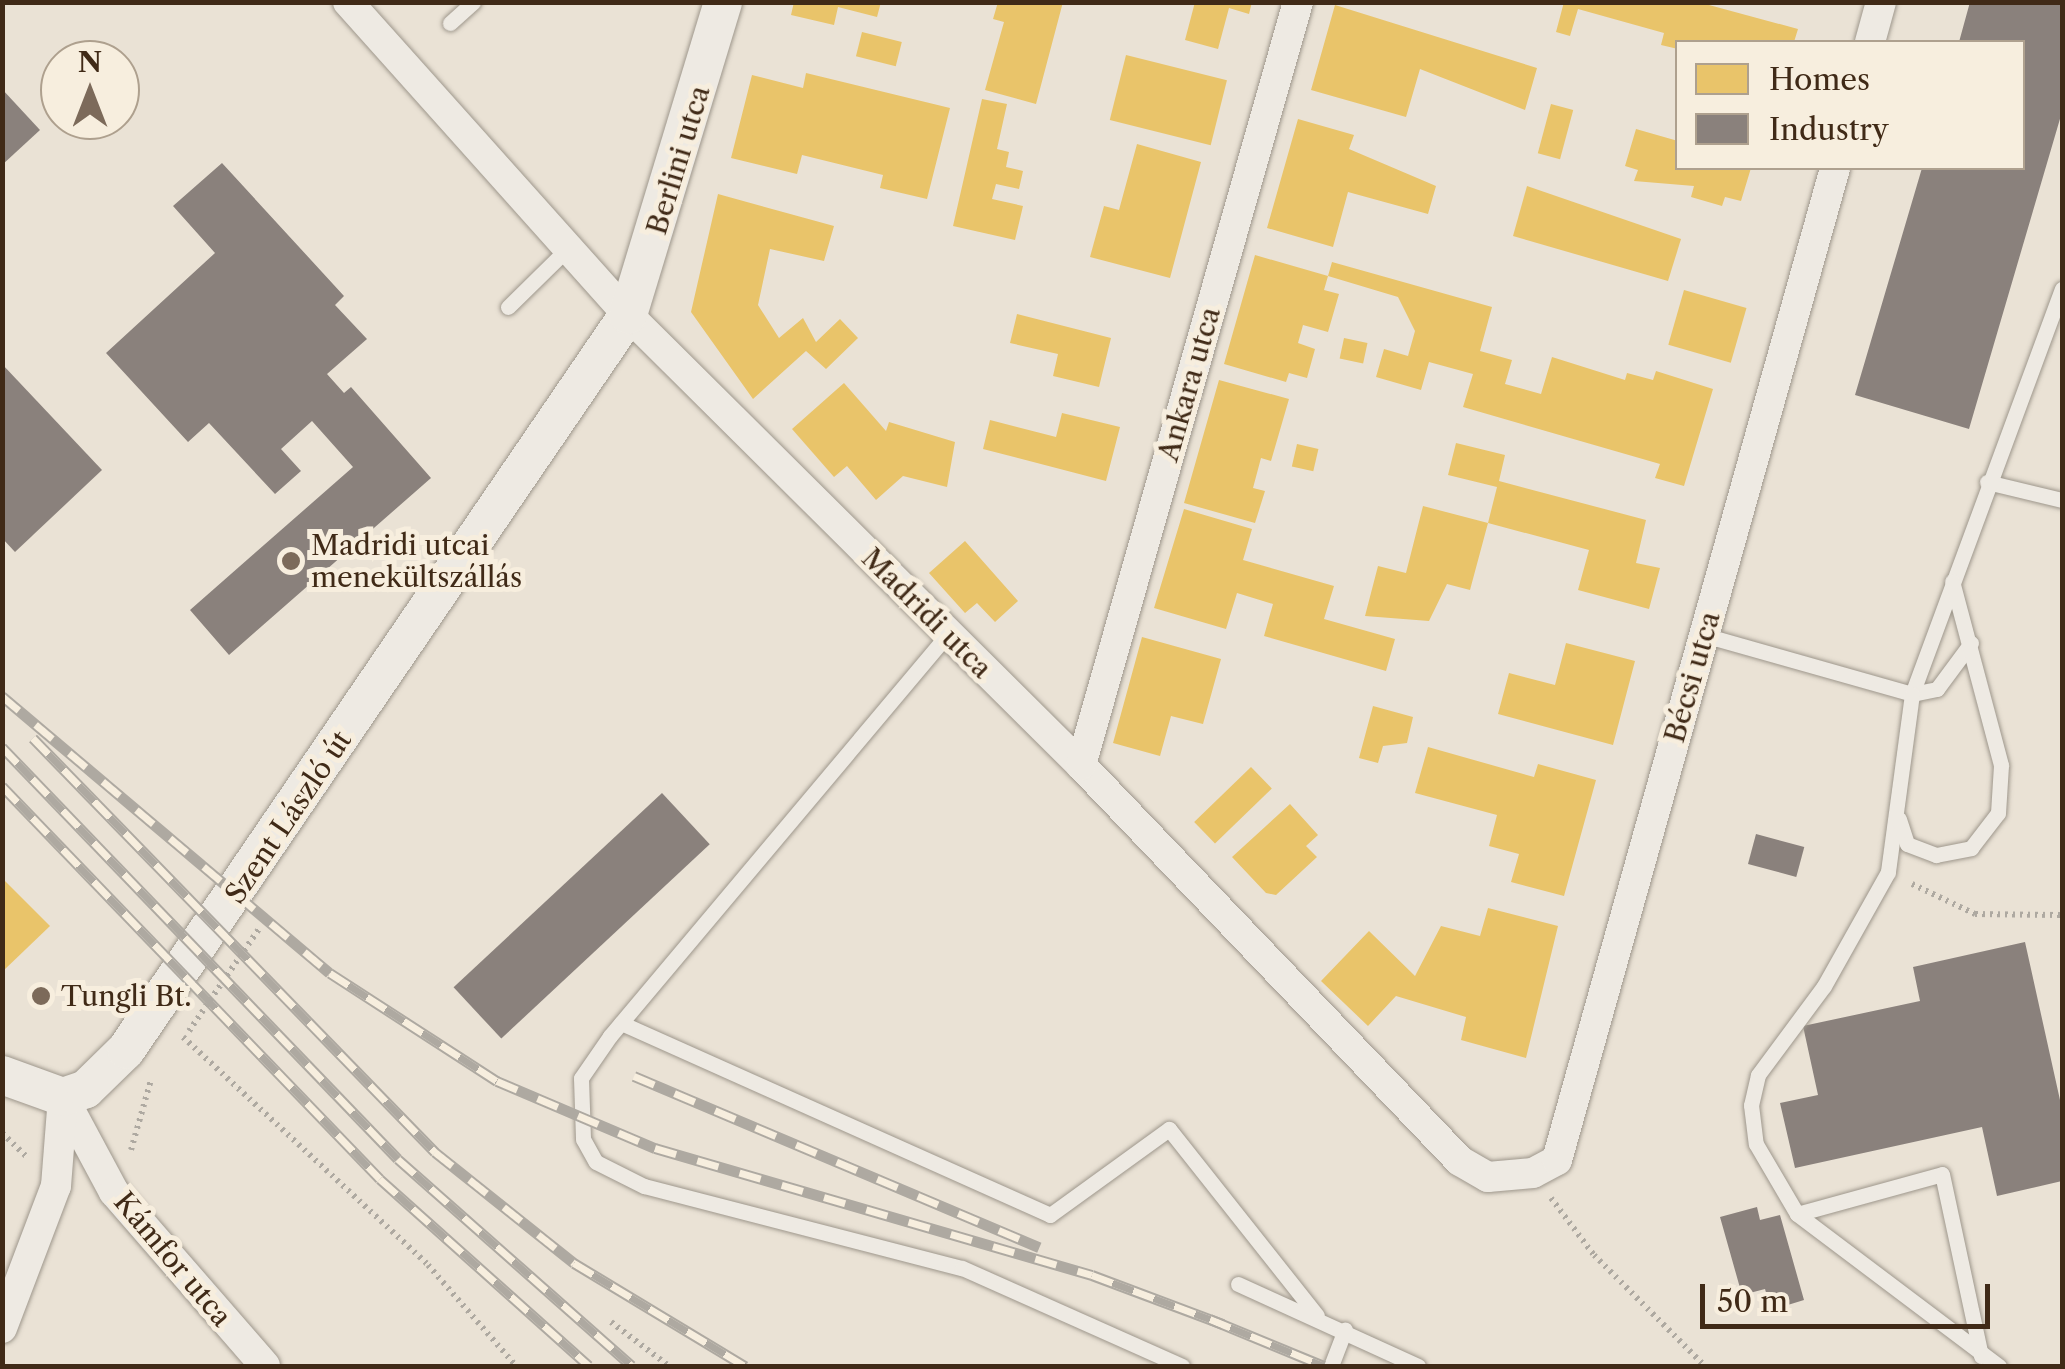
<!DOCTYPE html>
<html>
<head>
<meta charset="utf-8">
<style>
	body { margin:0 }
	#map { position:relative; width:2065px; height:1369px; overflow:hidden; background:#eae2d5; font-family:"Libre Caslon Text",serif }
	div>[style] { position:absolute }
	[style*='--x'] { left:calc(var(--x)*1px); top:calc(var(--y)*1px); width:calc(var(--w)*1px); rotate:calc(var(--a)*1deg) }
	.homes>* { inset:0; background:#e9c46a; transform-origin:0 0 }
	.industry>* { inset:0; background:#8a817c; transform-origin:0 0 }
	.path>* { height:6px; margin-top:-3px; transform-origin:0; background:repeating-linear-gradient(90deg,#aea9a1 0 2.5px,transparent 0 7.5px) }
	.roads { filter:drop-shadow(0 0 2px #9e978c) drop-shadow(0 0 2px #9e978c) }
	.service>* { height:15px; margin:-7.5px; padding:0 7.5px; transform-origin:7.5px; border-radius:7.5px; background:#eeeae3 }
	.minor>* { height:30px; margin:-15px; padding:0 15px; transform-origin:15px; border-radius:15px; background:#eeeae3 }
	.tertiary>* { height:38px; margin:-19px; padding:0 19px; transform-origin:19px; border-radius:19px; background:#eeeae3 }
	.rail>* { height:11px; margin-top:-5.5px; transform-origin:0; background:repeating-linear-gradient(90deg,#f7eede 0 22px,#aea9a1 0 44px); box-sizing:border-box; border-block:2px solid #aea9a1 }
	.dots>* { width:28px; height:28px; translate:-50% -50%; box-sizing:border-box; border:5px solid #f7eede; border-radius:50% }
	span { translate:-50% -50%; white-space:nowrap; text-align:center; line-height:1.15; -webkit-text-stroke:10px #f7eede; paint-order:stroke }
	.street-label { font-size:28px; color:#402a17 }
	.poi-label { font-size:28px; color:#402a17 }
	.left { translate:0 -50%; text-align:left }
	.frame { position:absolute; inset:0; border:5px solid #402a17; pointer-events:none }
	.legend { position:absolute; left:1675px; top:40px; width:350px; height:130px; box-sizing:border-box; background:#f7eede; border:2px solid #aea08e; margin:0; padding:12px 18px; list-style:none; font-size:30px; color:#402a17 }
	.legend li { display:flex; align-items:center; gap:20px; height:50px }
	.legend b { width:50px; border:2px solid #aea08e }
	.north { position:absolute; left:40px; top:40px; width:100px; height:100px; box-sizing:border-box; background:#f7eede; border:2px solid #aea08e; border-radius:50%; rotate:0deg; font-size:28px; font-weight:700; line-height:40px; text-align:center; color:#402a17 }
	.north::after { content:''; display:block; margin:auto; width:35px; height:45px; background:#7c6a5a; clip-path:polygon(50% 0,100% 100%,50% 72%,0 100%) }
	.scale { position:absolute; left:1700px; top:1284px; width:290px; height:45px; box-sizing:border-box; border:5px solid #402a17; border-top:0; padding-left:12px; font-size:30px; line-height:35px; white-space:nowrap; color:#402a17; -webkit-text-stroke:8px #f7eede; paint-order:stroke }
</style>
</head>
<body>
<div id="map">
	<div class="homes">
		<i style="clip-path:polygon(794px 2px,881px 2px,877px 17px,838px 7px,834px 25px,791px 15px)"></i>
		<i style="clip-path:polygon(998px 2px,1063px 2px,1036px 104px,985px 90px,1004px 22px,993px 19px)"></i>
		<i style="clip-path:polygon(1195px 2px,1252px 2px,1249px 14px,1229px 8px,1218px 49px,1185px 40px)"></i>
		<i style="clip-path:polygon(1564px 2px,1698px 2px,1798px 29px,1794px 42px,1678px 49px,1661px 45px,1664px 33px,1578px 9px,1570px 36px,1556px 32px)"></i>
		<i style="clip-path:polygon(1335px 5px,1537px 68px,1525px 110px,1420px 69px,1406px 117px,1311px 90px)"></i>
		<i style="left:862px;top:32px;width:41px;height:25px;rotate:14deg"></i>
		<i style="left:1126px;top:55px;width:104px;height:67px;rotate:14deg"></i>
		<i style="clip-path:polygon(806px 73px,950px 108px,927px 199px,880px 188px,883px 175px,802px 155px,797px 174px,731px 158px,752px 75px,803px 88px)"></i>
		<i style="clip-path:polygon(982px 99px,1007px 104px,997px 149px,1009px 152px,1006px 167px,1023px 171px,1019px 189px,996px 184px,992px 199px,1023px 206px,1015px 240px,953px 226px)"></i>
		<i style="left:1551px;top:104px;width:23px;height:51px;rotate:15deg"></i>
		<i style="clip-path:polygon(1298px 119px,1354px 135px,1349px 149px,1436px 186px,1428px 214px,1348px 192px,1333px 247px,1267px 228px)"></i>
		<i style="clip-path:polygon(1636px 129px,1678px 141px,1678px 168px,1751px 168px,1741px 201px,1725px 197px,1722px 206px,1691px 197px,1694px 186px,1634px 181px,1638px 170px,1625px 166px)"></i>
		<i style="clip-path:polygon(1137px 144px,1201px 162px,1170px 278px,1090px 257px,1104px 206px,1119px 210px)"></i>
		<i style="clip-path:polygon(1527px 186px,1681px 239px,1668px 281px,1513px 236px)"></i>
		<i style="clip-path:polygon(718px 194px,834px 226px,824px 261px,770px 249px,758px 305px,779px 338px,803px 318px,816px 342px,840px 319px,858px 338px,826px 369px,806px 351px,753px 399px,691px 312px)"></i>
		<i style="clip-path:polygon(1255px 255px,1328px 276px,1324px 290px,1339px 294px,1328px 332px,1303px 325px,1298px 343px,1315px 349px,1307px 378px,1289px 373px,1286px 382px,1224px 364px)"></i>
		<i style="clip-path:polygon(1332px 262px,1492px 307px,1480px 351px,1512px 360px,1505px 384px,1541px 394px,1552px 357px,1625px 380px,1627px 373px,1653px 380px,1656px 371px,1713px 389px,1684px 486px,1655px 478px,1660px 464px,1463px 407px,1473px 374px,1429px 362px,1421px 390px,1376px 377px,1384px 349px,1408px 356px,1415px 331px,1398px 297px,1328px 276px)"></i>
		<i style="left:1684px;top:290px;width:65px;height:57px;rotate:16deg"></i>
		<i style="clip-path:polygon(1017px 314px,1111px 338px,1099px 387px,1053px 376px,1058px 354px,1010px 343px)"></i>
		<i style="left:1344px;top:338px;width:24px;height:21px;rotate:12deg"></i>
		<i style="clip-path:polygon(1219px 380px,1289px 399px,1271px 461px,1261px 458px,1253px 488px,1265px 491px,1255px 523px,1184px 503px)"></i>
		<i style="clip-path:polygon(844px 383px,886px 431px,889px 422px,955px 442px,947px 487px,903px 476px,876px 500px,847px 466px,834px 477px,792px 429px)"></i>
		<i style="clip-path:polygon(1062px 413px,1120px 427px,1106px 481px,983px 449px,990px 420px,1056px 437px)"></i>
		<i style="clip-path:polygon(1456px 443px,1505px 455px,1499px 481px,1646px 520px,1636px 563px,1660px 568px,1649px 609px,1578px 590px,1589px 550px,1488px 523px,1497px 487px,1448px 475px)"></i>
		<i style="left:1297px;top:444px;width:22px;height:23px;rotate:13deg"></i>
		<i style="clip-path:polygon(1423px 506px,1488px 523px,1470px 590px,1447px 584px,1429px 621px,1365px 616px,1378px 566px,1406px 573px)"></i>
		<i style="clip-path:polygon(1184px 509px,1252px 529px,1243px 560px,1334px 586px,1324px 619px,1395px 639px,1386px 671px,1264px 636px,1273px 604px,1237px 593px,1226px 629px,1154px 608px)"></i>
		<i style="clip-path:polygon(965px 541px,1018px 601px,995px 622px,977px 603px,965px 613px,929px 573px)"></i>
		<i style="clip-path:polygon(1142px 637px,1221px 659px,1203px 724px,1171px 716px,1160px 756px,1113px 743px)"></i>
		<i style="clip-path:polygon(1566px 643px,1635px 661px,1613px 745px,1498px 714px,1509px 673px,1555px 685px)"></i>
		<i style="clip-path:polygon(1373px 706px,1413px 717px,1407px 743px,1383px 746px,1378px 763px,1359px 758px)"></i>
		<i style="clip-path:polygon(1428px 747px,1534px 777px,1538px 764px,1596px 780px,1564px 896px,1511px 882px,1519px 854px,1489px 846px,1497px 815px,1415px 793px)"></i>
		<i style="left:1251px;top:767px;width:30px;height:79px;rotate:46deg"></i>
		<i style="clip-path:polygon(1290px 804px,1318px 835px,1306px 846px,1317px 857px,1276px 895px,1266px 893px,1232px 857px)"></i>
		<i style="clip-path:polygon(2px 878px,50px 926px,2px 972px)"></i>
		<i style="clip-path:polygon(1488px 908px,1558px 926px,1526px 1058px,1461px 1040px,1466px 1017px,1396px 996px,1368px 1026px,1321px 981px,1369px 931px,1415px 976px,1441px 926px,1480px 936px)"></i>
	</div>
	<div class="industry">
		<i style="clip-path:polygon(1970px 2px,2062px 2px,2062px 112px,1969px 429px,1855px 395px,1922px 168px,2022px 168px,2022px 42px,1959px 42px)"></i>
		<i style="clip-path:polygon(2px 89px,40px 130px,2px 165px)"></i>
		<i style="clip-path:polygon(222px 163px,344px 296px,335px 305px,367px 339px,327px 374px,344px 393px,351px 387px,431px 478px,229px 655px,190px 610px,353px 467px,312px 421px,281px 449px,301px 471px,275px 494px,209px 423px,188px 442px,106px 353px,215px 253px,173px 206px)"></i>
		<i style="clip-path:polygon(2px 364px,102px 470px,15px 552px,2px 538px)"></i>
		<i style="left:662px;top:793px;width:70px;height:285px;rotate:47deg"></i>
		<i style="left:1756px;top:834px;width:50px;height:31px;rotate:15deg"></i>
		<i style="clip-path:polygon(2025px 942px,2062px 1109px,2062px 1181px,1997px 1196px,1982px 1127px,1795px 1168px,1780px 1103px,1818px 1095px,1803px 1026px,1920px 1001px,1913px 967px)"></i>
		<i style="clip-path:polygon(1757px 1207px,1760px 1220px,1780px 1215px,1804px 1300px,1771px 1310px,1765px 1289px,1742px 1295px,1720px 1217px)"></i>
	</div>
	<div class="path">
		<i style="--x:1912;--y:884;--w:70;--a:25.5"></i>
		<i style="--x:1975;--y:914;--w:87;--a:0.7"></i>
		<i style="--x:189;--y:1031;--w:127;--a:-55.6"></i>
		<i style="--x:183;--y:1037;--w:335;--a:42.9"></i>
		<i style="--x:428;--y:1265;--w:134;--a:48.9"></i>
		<i style="--x:2;--y:1133;--w:33;--a:44"></i>
		<i style="--x:131;--y:1150;--w:73;--a:-74.1"></i>
		<i style="--x:1551;--y:1198;--w:71;--a:53"></i>
		<i style="--x:1594;--y:1255;--w:157;--a:45"></i>
		<i style="--x:611;--y:1322;--w:73;--a:37.2"></i>
	</div>
	<div class="roads">
		<div class="service">
			<i style="--x:450;--y:23;--w:31;--a:-42"></i>
			<i style="--x:508;--y:307;--w:84;--a:-44.5"></i>
			<i style="--x:1987;--y:482;--w:77;--a:13.5"></i>
			<i style="--x:947;--y:635;--w:524;--a:130.04"></i>
			<i style="--x:610;--y:1036;--w:51;--a:124.6"></i>
			<i style="--x:581;--y:1078;--w:61;--a:88.1"></i>
			<i style="--x:583;--y:1139;--w:26;--a:61"></i>
			<i style="--x:596;--y:1162;--w:54;--a:26.6"></i>
			<i style="--x:644;--y:1186;--w:328;--a:14.5"></i>
			<i style="--x:962;--y:1268;--w:241;--a:24"></i>
			<i style="--x:1704;--y:635;--w:216;--a:15.8"></i>
			<i style="--x:1912;--y:694;--w:432;--a:-69.7"></i>
			<i style="--x:1971;--y:643;--w:57;--a:126.5"></i>
			<i style="--x:1937;--y:689;--w:25;--a:169"></i>
			<i style="--x:1912;--y:694;--w:180;--a:97.7"></i>
			<i style="--x:1888;--y:872;--w:131;--a:119.3"></i>
			<i style="--x:1824;--y:986;--w:111;--a:126.6"></i>
			<i style="--x:1758;--y:1075;--w:31;--a:103"></i>
			<i style="--x:1751;--y:1105;--w:39;--a:83"></i>
			<i style="--x:1756;--y:1144;--w:81;--a:59.6"></i>
			<i style="--x:1797;--y:1214;--w:253;--a:37"></i>
			<i style="--x:1899;--y:819;--w:26;--a:72"></i>
			<i style="--x:1907;--y:844;--w:31;--a:21"></i>
			<i style="--x:1936;--y:855;--w:36;--a:-11"></i>
			<i style="--x:1971;--y:848;--w:44;--a:-52.4"></i>
			<i style="--x:1998;--y:813;--w:48;--a:-86.4"></i>
			<i style="--x:2001;--y:765;--w:190;--a:-104.9"></i>
			<i style="--x:621;--y:1023;--w:470;--a:24.1"></i>
			<i style="--x:1050;--y:1215;--w:147;--a:-35.9"></i>
			<i style="--x:1169;--y:1129;--w:238;--a:51.6"></i>
			<i style="--x:1797;--y:1214;--w:150;--a:-15.4"></i>
			<i style="--x:1942;--y:1174;--w:186;--a:77.9"></i>
			<i style="--x:1238;--y:1284;--w:198;--a:24.5"></i>
			<i style="--x:1331;--y:1366;--w:39;--a:-69"></i>
		</div>
		<div class="minor">
			<i style="--x:348;--y:2;--w:420;--a:48.2"></i>
			<i style="--x:628;--y:315;--w:639;--a:44.81"></i>
			<i style="--x:1081;--y:765;--w:548;--a:46.26"></i>
			<i style="--x:1460;--y:1161;--w:32;--a:30"></i>
			<i style="--x:1488;--y:1177;--w:45;--a:-5.1"></i>
			<i style="--x:1533;--y:1173;--w:27;--a:-28"></i>
			<i style="--x:1557;--y:1160;--w:1030;--a:-74.34"></i>
			<i style="--x:1870;--y:42;--w:41;--a:-74.6"></i>
			<i style="--x:1081;--y:765;--w:793;--a:-74.12"></i>
			<i style="--x:63;--y:1097;--w:108;--a:61.8"></i>
			<i style="--x:114;--y:1192;--w:230;--a:49"></i>
			<i style="--x:2;--y:1328;--w:152;--a:-69.2"></i>
			<i style="--x:56;--y:1186;--w:89;--a:-85.5"></i>
		</div>
		<div class="tertiary">
			<i style="--x:2;--y:1075;--w:65;--a:19.8"></i>
			<i style="--x:63;--y:1097;--w:24;--a:-19"></i>
			<i style="--x:86;--y:1089;--w:56;--a:-44.3"></i>
			<i style="--x:126;--y:1050;--w:890;--a:-55.67"></i>
			<i style="--x:628;--y:315;--w:327;--a:-73.1"></i>
		</div>
	</div>
	<div class="rail">
		<i style="--x:2;--y:696;--w:429;--a:40.2"></i>
		<i style="--x:330;--y:973;--w:199;--a:32.9"></i>
		<i style="--x:497;--y:1081;--w:172;--a:23"></i>
		<i style="--x:655;--y:1148;--w:455;--a:16.2"></i>
		<i style="--x:1092;--y:1275;--w:140;--a:20.5"></i>
		<i style="--x:33;--y:738;--w:577;--a:45.84"></i>
		<i style="--x:435;--y:1152;--w:178;--a:38.6"></i>
		<i style="--x:574;--y:1263;--w:200;--a:31.1"></i>
		<i style="--x:2;--y:747;--w:571;--a:46.13"></i>
		<i style="--x:398;--y:1159;--w:312;--a:41.5"></i>
		<i style="--x:2;--y:786;--w:545;--a:46.11"></i>
		<i style="--x:380;--y:1179;--w:280;--a:41.8"></i>
		<i style="--x:634;--y:1076;--w:440;--a:22.9"></i>
		<i style="--x:1210;--y:1319;--w:123;--a:22.4"></i>
	</div>
	<div class="dots">
		<i style="left:291px;top:561px;background:#7c6a5a"></i>
		<i style="left:41px;top:996px;background:#7c6a5a"></i>
	</div>
	<div class="street-label">
		<span style="left:678px;top:160px;rotate:-73deg">Berlini utca</span>
		<span style="left:1189px;top:384px;rotate:-74deg">Ankara utca</span>
		<span style="left:927px;top:613px;rotate:45deg">Madridi utca</span>
		<span style="left:1692px;top:677px;rotate:-74deg">Bécsi utca</span>
		<span style="left:288px;top:817px;rotate:-56deg">Szent László út</span>
		<span style="left:173px;top:1259px;rotate:50deg">Kámfor utca</span>
	</div>
	<div class="poi-label">
		<span class="left" style="left:311px;top:561px">Madridi utcai<br>menekültszállás</span>
		<span class="left" style="left:61px;top:996px">Tungli Bt.</span>
	</div>
	<div class="frame"></div>
	<ul class="legend">
	<li><b style="height:28px;background:#e9c46a"></b>Homes</li>
	<li><b style="height:28px;background:#8a817c"></b>Industry</li>
	</ul>
	<div class="north">N</div>
	<div class="scale">50 m</div>
</div>
</body>
</html>
